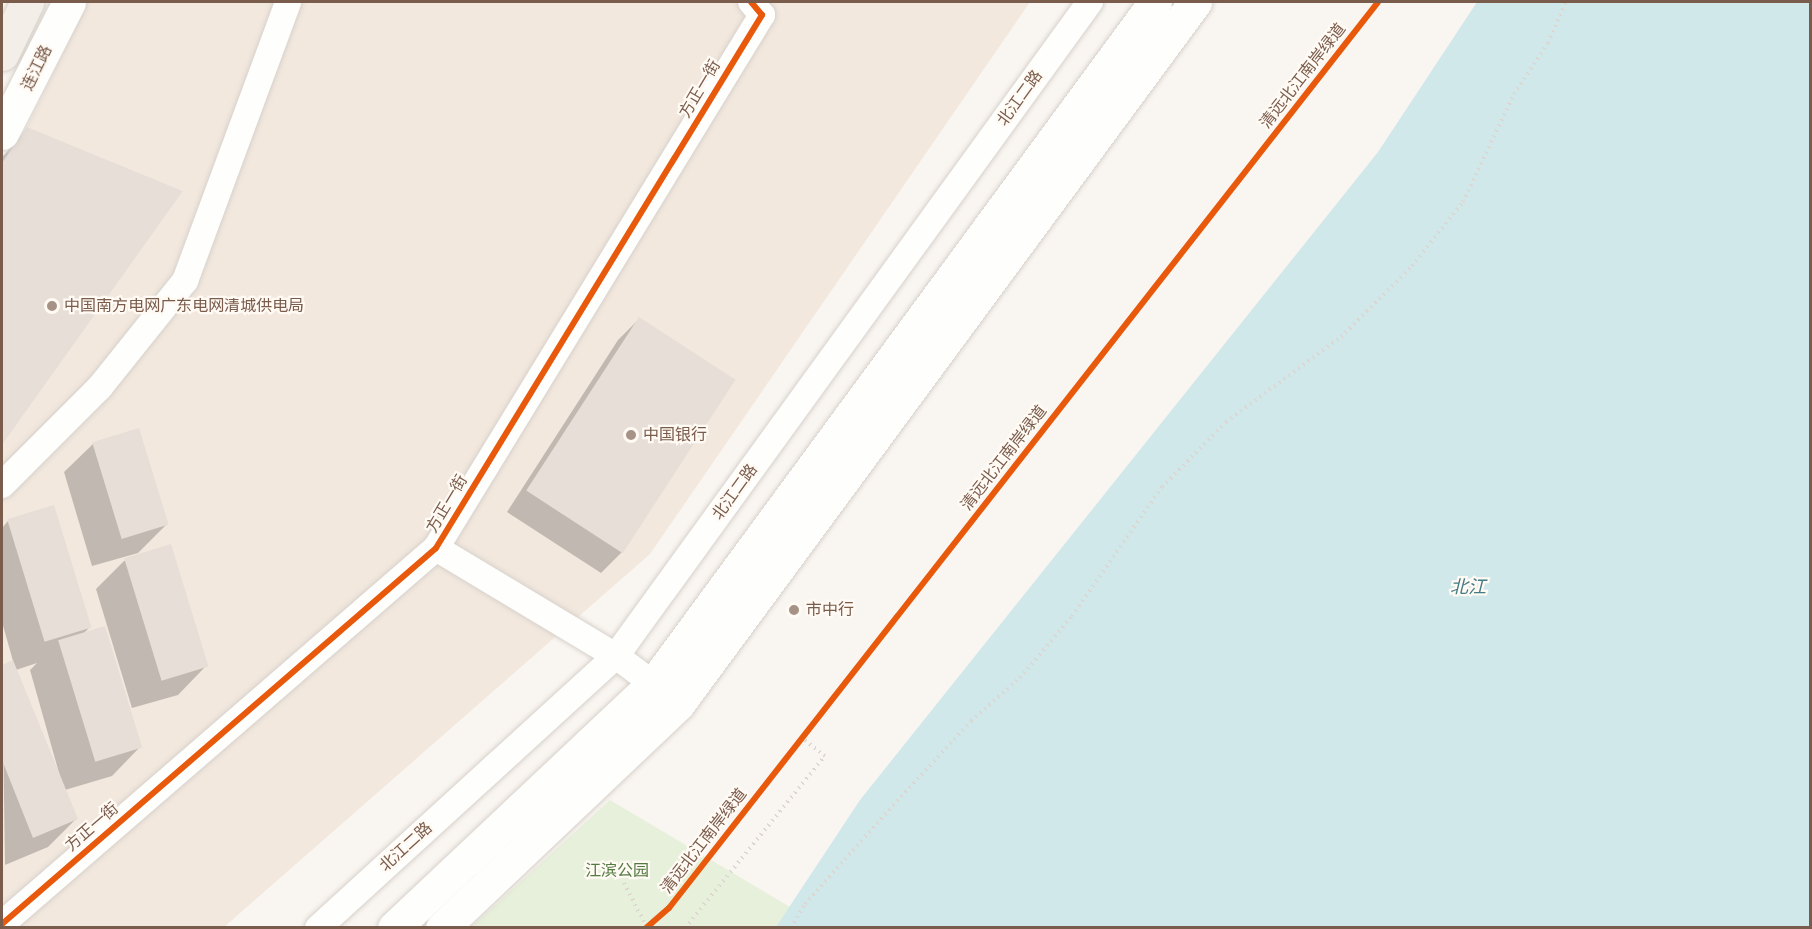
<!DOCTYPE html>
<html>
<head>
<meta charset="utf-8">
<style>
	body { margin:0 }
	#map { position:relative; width:1812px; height:929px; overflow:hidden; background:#f9f5f0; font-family:Raleway,"Noto Sans SC",sans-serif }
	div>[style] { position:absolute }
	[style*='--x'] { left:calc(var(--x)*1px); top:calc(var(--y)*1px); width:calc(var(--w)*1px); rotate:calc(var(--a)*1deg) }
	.residential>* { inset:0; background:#f2e8de }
	.green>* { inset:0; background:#e7f0db }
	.water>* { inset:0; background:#d0e8ea }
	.shadow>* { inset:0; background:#0003 }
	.building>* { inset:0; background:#e6ded7; transform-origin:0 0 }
	.path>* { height:4px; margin-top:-2px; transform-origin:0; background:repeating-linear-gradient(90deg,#dcd5d0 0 1.5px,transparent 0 6px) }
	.roads { filter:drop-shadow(0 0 2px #d7d1cb) drop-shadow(0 0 2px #d7d1cb) }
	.minor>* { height:26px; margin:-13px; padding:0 13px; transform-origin:13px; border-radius:13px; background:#fefefd }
	.secondary>* { height:33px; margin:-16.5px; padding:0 16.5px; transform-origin:16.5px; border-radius:16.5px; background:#fefefd }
	.primary>* { height:33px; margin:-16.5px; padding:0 16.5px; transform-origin:16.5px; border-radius:16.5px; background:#f3eee8 }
	.cycleway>* { height:6px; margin:-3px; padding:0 3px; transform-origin:3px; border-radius:3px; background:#e8590c }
	.dots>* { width:16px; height:16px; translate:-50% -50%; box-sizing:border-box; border:3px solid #fffaf3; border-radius:50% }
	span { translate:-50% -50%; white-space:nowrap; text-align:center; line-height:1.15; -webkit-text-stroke:4.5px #fffaf3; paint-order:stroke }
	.street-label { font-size:16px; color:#7a5c4d }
	.poi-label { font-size:16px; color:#7a5c4d }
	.left { translate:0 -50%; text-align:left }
	.park-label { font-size:16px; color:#537a41 }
	.water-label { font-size:18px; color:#437c86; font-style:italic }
	.frame { position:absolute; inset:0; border:3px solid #7a5c4d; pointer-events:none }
</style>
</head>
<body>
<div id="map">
	<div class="residential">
		<i style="clip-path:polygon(88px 2px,1030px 2px,650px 554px,224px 927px,2px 927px,2px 445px,183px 191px,27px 127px)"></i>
	</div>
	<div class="green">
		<i style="clip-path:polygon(610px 800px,790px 907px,776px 927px,470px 928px)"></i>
	</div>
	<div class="water">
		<i style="clip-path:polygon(1477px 2px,1810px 2px,1810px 927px,776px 927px,860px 800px,1378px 152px)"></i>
	</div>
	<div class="shadow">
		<i style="clip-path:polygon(28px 128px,181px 192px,2px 443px,2px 157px)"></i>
		<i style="clip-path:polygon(639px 319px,622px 552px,601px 573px,507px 512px,618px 340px)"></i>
		<i style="clip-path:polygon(93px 444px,166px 525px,138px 553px,92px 566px,64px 472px)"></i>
		<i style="clip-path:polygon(evenodd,8px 521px,90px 627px,83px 634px,140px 747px,112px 776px,65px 790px,76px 819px,48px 847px,5px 865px,2px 666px,13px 661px,2px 622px,2px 528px,8px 521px,37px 663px,30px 670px,63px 787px,16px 670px,37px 663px)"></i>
		<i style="clip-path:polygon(170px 546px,206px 666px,178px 695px,132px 708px,96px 589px,124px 561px)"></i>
	</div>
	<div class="building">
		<i style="clip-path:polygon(27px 127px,183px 191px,2px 445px,2px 163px)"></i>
		<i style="left:639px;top:317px;width:115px;height:207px;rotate:33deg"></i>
		<i style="left:139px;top:428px;width:101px;height:49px;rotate:73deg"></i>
		<i style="left:54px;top:505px;width:128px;height:49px;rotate:73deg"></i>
		<i style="left:171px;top:544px;width:128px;height:49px;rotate:73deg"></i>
		<i style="left:105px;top:626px;width:127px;height:49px;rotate:73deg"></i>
		<i style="clip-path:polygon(13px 660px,78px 819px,33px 838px,2px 760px,2px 665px)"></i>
	</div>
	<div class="path">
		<i style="--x:624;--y:883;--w:51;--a:62.9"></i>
		<i style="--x:685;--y:928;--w:222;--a:-50.9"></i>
		<i style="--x:825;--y:756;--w:29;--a:-142"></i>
		<i style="--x:791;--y:928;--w:28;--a:-60"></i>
		<i style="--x:805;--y:904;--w:138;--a:-48.2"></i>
		<i style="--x:897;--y:801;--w:109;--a:-47.2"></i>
		<i style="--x:971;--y:721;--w:65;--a:-41.3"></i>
		<i style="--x:1020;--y:678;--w:81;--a:-50"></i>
		<i style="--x:1072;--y:616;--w:157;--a:-55.1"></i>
		<i style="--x:1162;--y:487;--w:91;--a:-45.4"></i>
		<i style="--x:1226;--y:422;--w:143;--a:-36.5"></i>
		<i style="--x:1341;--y:337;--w:100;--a:-45"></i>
		<i style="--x:1412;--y:266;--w:82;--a:-51.4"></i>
		<i style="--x:1463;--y:202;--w:119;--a:-64.7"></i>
		<i style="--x:1514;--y:94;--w:61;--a:-56.3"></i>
		<i style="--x:1548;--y:43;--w:45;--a:-66.3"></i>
	</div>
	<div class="roads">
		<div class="minor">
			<i style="--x:2;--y:485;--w:139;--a:-45"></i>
			<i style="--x:100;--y:387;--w:136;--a:-51.3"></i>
			<i style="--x:185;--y:281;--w:297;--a:-69.7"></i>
			<i style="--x:436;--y:548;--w:210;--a:31"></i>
			<i style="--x:616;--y:656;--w:65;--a:36.9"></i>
			<i style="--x:2;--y:924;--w:574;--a:-40.9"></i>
			<i style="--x:436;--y:548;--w:625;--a:-58.55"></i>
			<i style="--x:762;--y:15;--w:17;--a:-130"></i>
			<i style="--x:318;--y:928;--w:403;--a:-42.4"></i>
			<i style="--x:616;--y:656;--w:808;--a:-54.07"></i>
		</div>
		<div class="secondary">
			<i style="--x:2;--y:133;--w:147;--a:-62.9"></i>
			<i style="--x:394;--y:928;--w:359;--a:-43.3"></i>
			<i style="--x:655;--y:682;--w:844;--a:-53.67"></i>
			<i style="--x:442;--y:928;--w:325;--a:-43.5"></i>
			<i style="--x:678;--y:704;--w:872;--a:-53.63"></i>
		</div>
		<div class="primary">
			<i style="--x:2;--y:54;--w:58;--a:-64.3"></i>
		</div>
	</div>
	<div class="cycleway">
		<i style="--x:2;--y:924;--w:574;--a:-40.9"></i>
		<i style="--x:436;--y:548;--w:625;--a:-58.55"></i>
		<i style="--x:762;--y:15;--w:17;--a:-130"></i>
		<i style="--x:646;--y:928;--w:30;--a:-41"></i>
		<i style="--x:669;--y:908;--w:1150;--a:-51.95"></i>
	</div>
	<div class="dots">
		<i style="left:52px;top:306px;background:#a69286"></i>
		<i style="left:631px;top:435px;background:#a69286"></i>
		<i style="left:794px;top:610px;background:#a69286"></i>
	</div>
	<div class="street-label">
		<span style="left:37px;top:68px;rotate:-64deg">连江路</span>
		<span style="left:1303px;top:76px;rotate:-52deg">清远北江南岸绿道</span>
		<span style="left:700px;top:89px;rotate:-59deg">方正一街</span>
		<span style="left:1020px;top:98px;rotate:-54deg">北江二路</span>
		<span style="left:1004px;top:458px;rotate:-52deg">清远北江南岸绿道</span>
		<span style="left:735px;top:492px;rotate:-54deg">北江二路</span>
		<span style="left:447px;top:504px;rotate:-59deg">方正一街</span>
		<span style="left:92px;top:827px;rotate:-41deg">方正一街</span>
		<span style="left:704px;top:841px;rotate:-52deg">清远北江南岸绿道</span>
		<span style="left:406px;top:847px;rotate:-42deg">北江二路</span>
	</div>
	<div class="poi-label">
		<span class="left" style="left:64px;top:306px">中国南方电网广东电网清城供电局</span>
		<span class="left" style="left:643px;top:435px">中国银行</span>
		<span class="left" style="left:806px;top:610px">市中行</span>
	</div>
	<div class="park-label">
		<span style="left:617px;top:871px">江滨公园</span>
	</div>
	<div class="water-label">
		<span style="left:1468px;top:587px">北江</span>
	</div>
	<div class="frame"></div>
</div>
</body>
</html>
